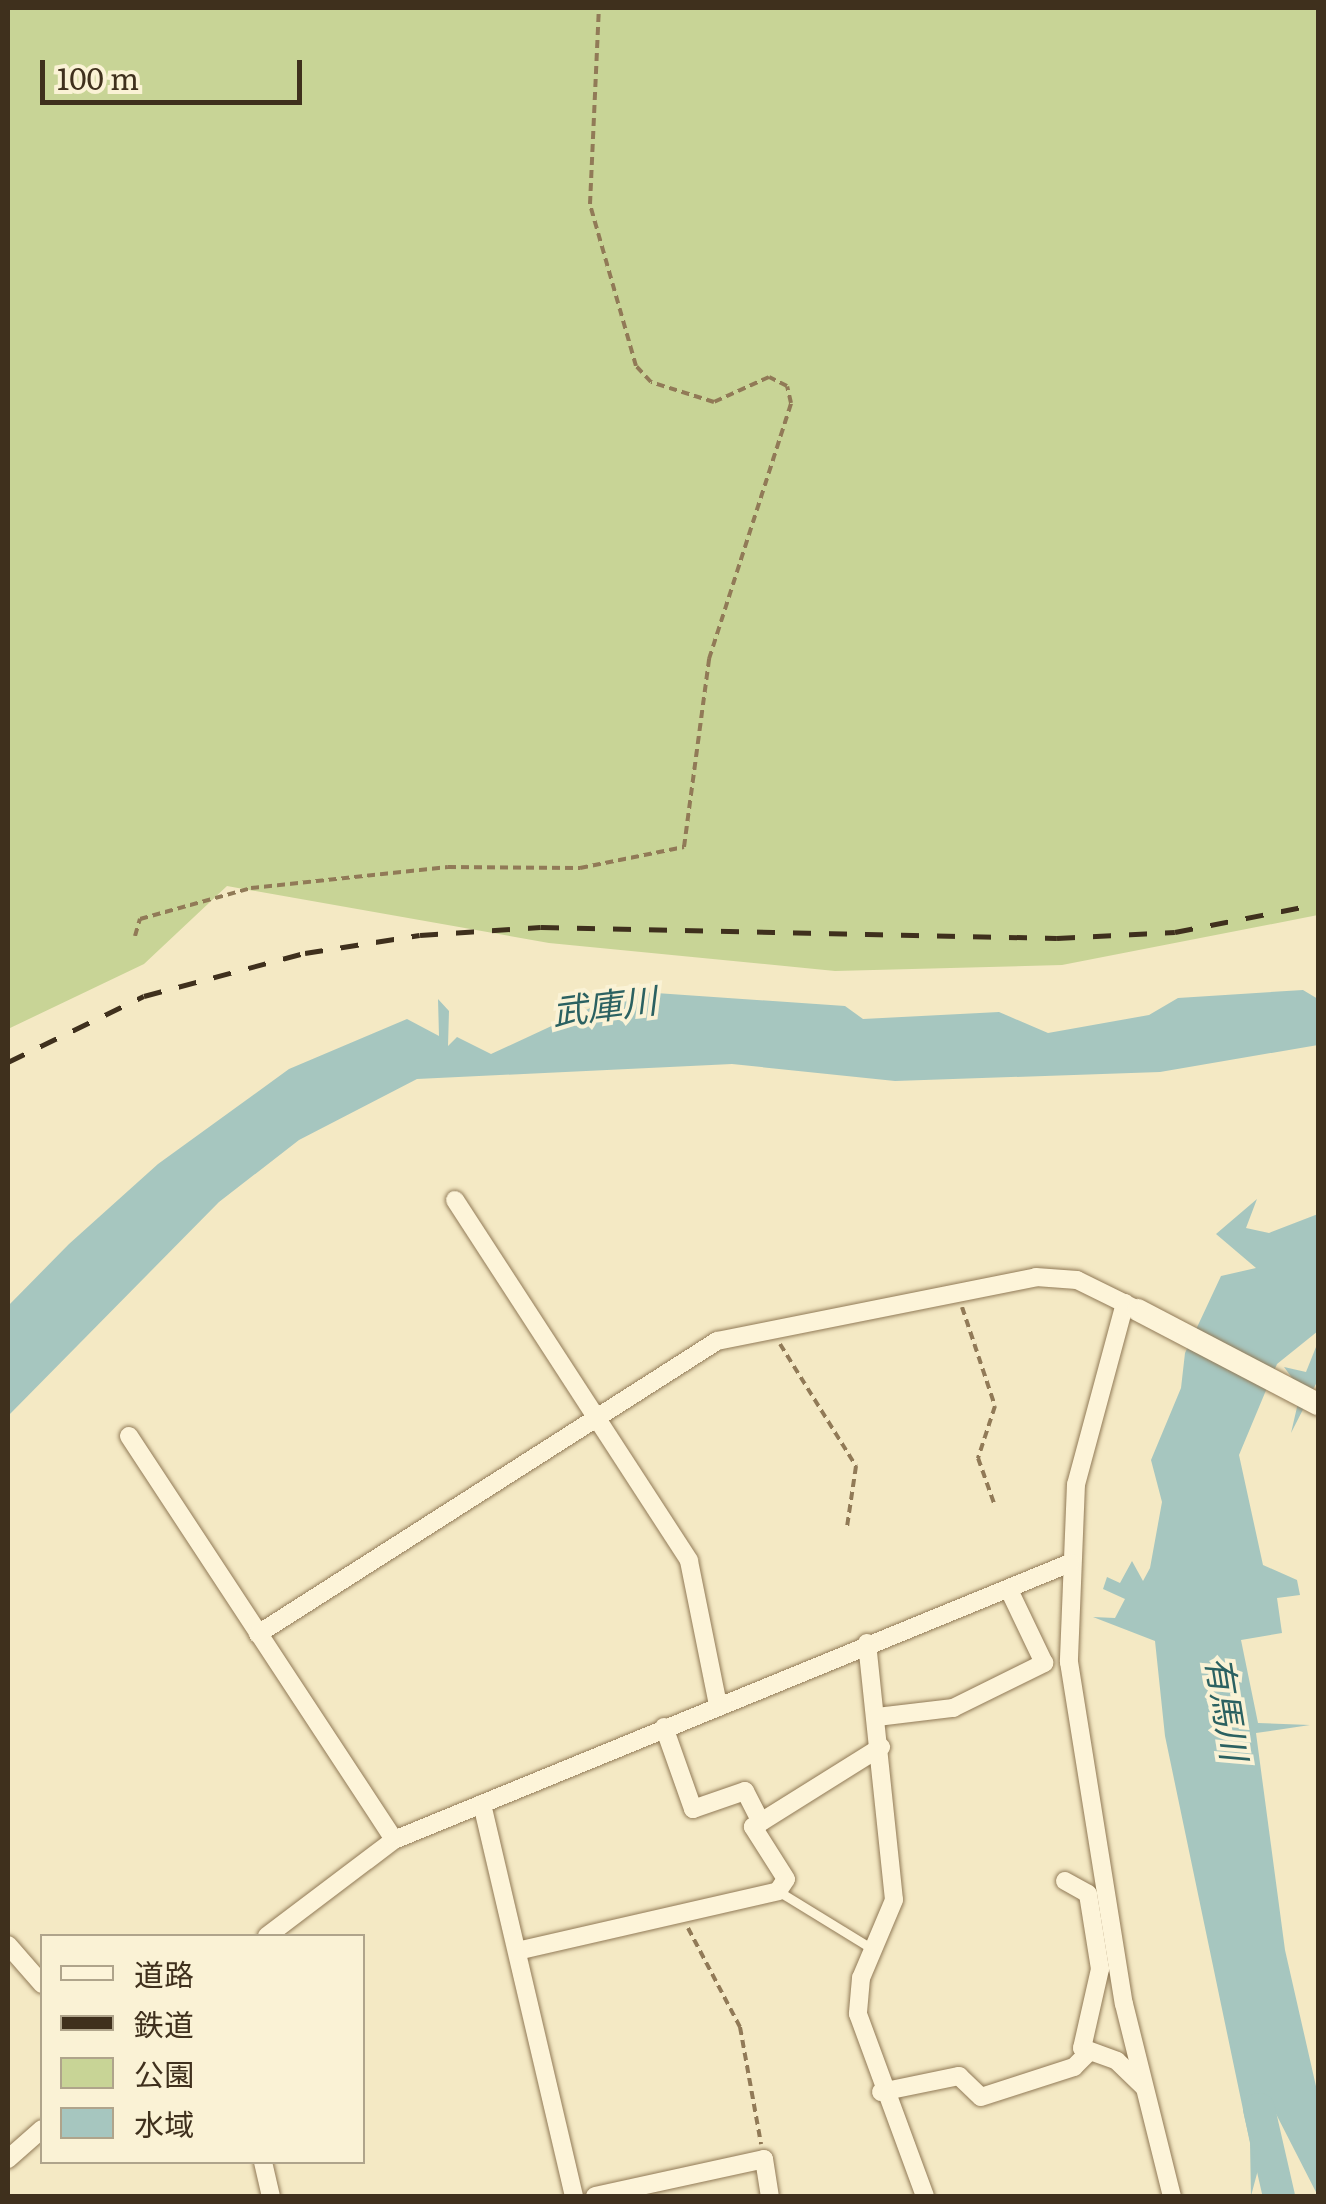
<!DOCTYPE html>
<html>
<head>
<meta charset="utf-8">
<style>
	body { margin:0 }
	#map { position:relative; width:1326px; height:2204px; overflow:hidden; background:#f4e9c4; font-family:Literata,"Noto Sans JP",serif }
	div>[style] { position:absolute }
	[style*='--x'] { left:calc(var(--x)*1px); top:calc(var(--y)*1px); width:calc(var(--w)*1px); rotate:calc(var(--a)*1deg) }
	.green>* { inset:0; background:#c8d496 }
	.water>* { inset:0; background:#a6c6bf }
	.river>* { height:32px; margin:-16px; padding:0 16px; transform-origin:16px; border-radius:16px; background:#a6c6bf }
	.path>* { height:4px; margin-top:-2px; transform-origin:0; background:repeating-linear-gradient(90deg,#917a57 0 8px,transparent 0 13px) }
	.roads { filter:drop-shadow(0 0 2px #917a57) drop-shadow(0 0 2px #917a57) }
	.lane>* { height:9px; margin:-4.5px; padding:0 4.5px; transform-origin:4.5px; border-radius:4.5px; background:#fdf4d9 }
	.street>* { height:18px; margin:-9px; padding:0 9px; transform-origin:9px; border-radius:9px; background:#fdf4d9 }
	.secondary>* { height:22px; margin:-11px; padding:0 11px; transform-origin:11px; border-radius:11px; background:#fdf4d9 }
	.rail>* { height:5px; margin-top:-2.5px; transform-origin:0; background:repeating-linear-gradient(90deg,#3f301d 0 18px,transparent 0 36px) }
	span { translate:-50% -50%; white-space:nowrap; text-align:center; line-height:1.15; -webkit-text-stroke:8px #faf2d5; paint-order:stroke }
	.water-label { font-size:35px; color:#2b6161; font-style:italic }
	.frame { position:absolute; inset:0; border:10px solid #3f301d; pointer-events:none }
	.legend { position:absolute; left:40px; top:1934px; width:325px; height:230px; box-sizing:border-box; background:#faf2d5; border:2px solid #afa48b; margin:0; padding:12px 18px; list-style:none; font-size:30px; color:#3f301d }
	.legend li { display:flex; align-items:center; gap:20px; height:50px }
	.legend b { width:50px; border:2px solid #afa48b }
	.scale { position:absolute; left:40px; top:60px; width:262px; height:45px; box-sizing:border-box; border:5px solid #3f301d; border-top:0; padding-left:12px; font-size:30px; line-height:35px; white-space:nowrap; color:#3f301d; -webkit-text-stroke:8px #faf2d5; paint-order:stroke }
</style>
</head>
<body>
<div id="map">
	<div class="green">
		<i style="clip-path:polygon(8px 8px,1318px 8px,1318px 915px,1062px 965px,835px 971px,549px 943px,227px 886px,144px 964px,8px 1029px)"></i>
	</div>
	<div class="water">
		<i style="clip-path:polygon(1303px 990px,1318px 999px,1318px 1045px,1160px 1072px,895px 1081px,732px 1064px,417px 1079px,299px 1140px,219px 1202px,8px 1416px,8px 1306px,69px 1244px,158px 1164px,289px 1069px,407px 1019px,439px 1036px,438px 999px,449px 1011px,448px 1046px,457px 1037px,491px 1054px,627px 991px,845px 1006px,863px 1019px,999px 1012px,1048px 1033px,1149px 1015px,1178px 998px)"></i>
		<i style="clip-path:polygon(1257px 1199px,1246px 1228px,1269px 1233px,1318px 1214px,1318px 1331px,1277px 1364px,1239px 1455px,1263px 1565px,1297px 1580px,1300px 1595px,1277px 1598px,1282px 1633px,1241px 1640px,1258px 1723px,1310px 1725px,1256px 1733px,1285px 1950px,1318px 2095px,1318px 2196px,1274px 2110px,1251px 2196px,1250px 2143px,1165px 1736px,1155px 1641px,1093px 1617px,1115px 1618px,1125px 1599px,1103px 1589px,1107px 1577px,1120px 1583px,1132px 1561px,1143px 1581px,1150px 1568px,1162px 1502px,1151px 1460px,1181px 1388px,1185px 1353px,1221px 1276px,1256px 1268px,1216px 1234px)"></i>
		<i style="clip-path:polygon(1318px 1342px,1318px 1380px,1291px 1433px,1301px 1390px,1284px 1367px,1306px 1372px)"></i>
	</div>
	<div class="river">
		<i style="--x:1259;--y:2109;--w:89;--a:77.1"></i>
	</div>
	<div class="path">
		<i style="--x:135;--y:936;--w:18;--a:-74"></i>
		<i style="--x:140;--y:919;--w:115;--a:-15.6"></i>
		<i style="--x:251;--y:888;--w:198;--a:-6.1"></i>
		<i style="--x:448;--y:867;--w:132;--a:0.4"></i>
		<i style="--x:580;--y:868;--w:106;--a:-11.4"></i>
		<i style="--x:684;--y:847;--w:190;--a:-82.4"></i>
		<i style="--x:709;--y:659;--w:269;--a:-72.2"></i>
		<i style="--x:791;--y:403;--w:17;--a:-103"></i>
		<i style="--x:787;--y:386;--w:20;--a:-153"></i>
		<i style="--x:769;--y:377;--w:60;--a:155.6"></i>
		<i style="--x:714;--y:402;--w:66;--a:-162.4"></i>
		<i style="--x:651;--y:382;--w:22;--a:-133"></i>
		<i style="--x:636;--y:366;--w:168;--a:-105.9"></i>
		<i style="--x:590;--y:204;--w:196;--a:-87.4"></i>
		<i style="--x:962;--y:1307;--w:104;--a:71.6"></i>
		<i style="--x:995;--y:1406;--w:55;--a:108.1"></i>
		<i style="--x:978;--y:1458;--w:51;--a:70.5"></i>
		<i style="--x:780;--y:1344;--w:144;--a:58.1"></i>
		<i style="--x:856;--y:1466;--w:62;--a:98.4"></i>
		<i style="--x:1318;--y:1541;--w:76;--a:90"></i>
		<i style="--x:688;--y:1928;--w:112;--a:62.3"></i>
		<i style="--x:740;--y:2027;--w:119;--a:79.8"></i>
	</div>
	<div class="roads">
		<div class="lane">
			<i style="--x:778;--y:1891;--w:109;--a:31.5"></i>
		</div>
		<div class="street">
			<i style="--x:455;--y:1200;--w:430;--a:57"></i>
			<i style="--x:689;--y:1561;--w:147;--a:78.6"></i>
			<i style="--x:1125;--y:1303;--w:188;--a:105.1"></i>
			<i style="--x:1076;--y:1484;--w:178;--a:92.3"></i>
			<i style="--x:1069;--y:1662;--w:346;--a:80.9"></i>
			<i style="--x:1124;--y:2004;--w:198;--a:76"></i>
			<i style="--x:129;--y:1436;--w:483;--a:56.7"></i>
			<i style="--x:258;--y:1634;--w:545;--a:-32.55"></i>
			<i style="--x:717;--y:1341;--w:325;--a:-11.3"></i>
			<i style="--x:1036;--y:1277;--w:41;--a:4.2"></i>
			<i style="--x:1077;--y:1280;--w:68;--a:26.2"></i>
			<i style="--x:867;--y:1643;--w:258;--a:84"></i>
			<i style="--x:894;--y:1900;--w:85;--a:112.9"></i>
			<i style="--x:861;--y:1978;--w:36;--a:95"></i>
			<i style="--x:858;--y:2014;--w:194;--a:69.8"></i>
			<i style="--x:877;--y:1717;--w:77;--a:-6.8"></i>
			<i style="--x:953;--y:1708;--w:102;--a:-26.3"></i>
			<i style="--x:1044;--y:1663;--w:81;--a:-115.6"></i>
			<i style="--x:664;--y:1727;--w:87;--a:70.5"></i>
			<i style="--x:693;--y:1809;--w:55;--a:-19.1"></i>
			<i style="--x:745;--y:1791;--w:35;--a:63"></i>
			<i style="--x:482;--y:1804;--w:403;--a:76.8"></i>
			<i style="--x:1065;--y:1881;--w:26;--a:29"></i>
			<i style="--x:1088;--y:1894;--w:76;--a:80.9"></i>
			<i style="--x:1100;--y:1969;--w:81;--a:102.8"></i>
			<i style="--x:1082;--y:2048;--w:37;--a:20"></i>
			<i style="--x:1117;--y:2061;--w:36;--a:44"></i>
			<i style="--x:267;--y:1936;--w:159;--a:-37.1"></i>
			<i style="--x:394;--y:1840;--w:731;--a:-22.28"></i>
			<i style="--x:8;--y:1945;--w:52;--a:48.9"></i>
			<i style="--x:517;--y:1951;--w:268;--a:-12.9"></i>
			<i style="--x:778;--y:1891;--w:14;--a:-56"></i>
			<i style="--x:786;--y:1879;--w:62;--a:-122.4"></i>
			<i style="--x:753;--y:1827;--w:151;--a:-32"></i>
			<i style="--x:881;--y:2092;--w:80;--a:-11.6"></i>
			<i style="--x:959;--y:2076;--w:30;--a:44"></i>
			<i style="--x:981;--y:2097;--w:98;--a:-17.9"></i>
			<i style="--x:1074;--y:2067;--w:17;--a:-45"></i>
			<i style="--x:8;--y:2159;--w:45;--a:-41.4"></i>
			<i style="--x:263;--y:2162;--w:35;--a:77"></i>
			<i style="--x:595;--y:2196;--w:173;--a:-12.3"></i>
			<i style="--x:764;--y:2159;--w:37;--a:81"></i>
		</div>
		<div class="secondary">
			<i style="--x:1138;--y:1310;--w:203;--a:27.6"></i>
		</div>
	</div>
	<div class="rail">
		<i style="--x:8;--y:1062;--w:151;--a:-25.9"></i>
		<i style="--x:144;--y:996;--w:167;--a:-15"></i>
		<i style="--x:305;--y:953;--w:116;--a:-8.9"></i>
		<i style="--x:420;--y:935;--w:121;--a:-3.8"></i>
		<i style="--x:541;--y:927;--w:516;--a:1.22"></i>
		<i style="--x:1057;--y:938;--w:118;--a:-2.9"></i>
		<i style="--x:1175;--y:932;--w:146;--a:-11.1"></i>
	</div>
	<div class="water-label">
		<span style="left:604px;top:1004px;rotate:-7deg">武庫川</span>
		<span style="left:1229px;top:1708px;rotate:81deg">有馬川</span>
	</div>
	<div class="frame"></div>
	<ul class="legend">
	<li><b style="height:12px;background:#fdf4d9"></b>道路</li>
	<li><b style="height:12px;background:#3f301d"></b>鉄道</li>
	<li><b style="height:28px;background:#c8d496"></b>公園</li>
	<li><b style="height:28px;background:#a6c6bf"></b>水域</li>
	</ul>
	<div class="scale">100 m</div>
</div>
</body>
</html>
